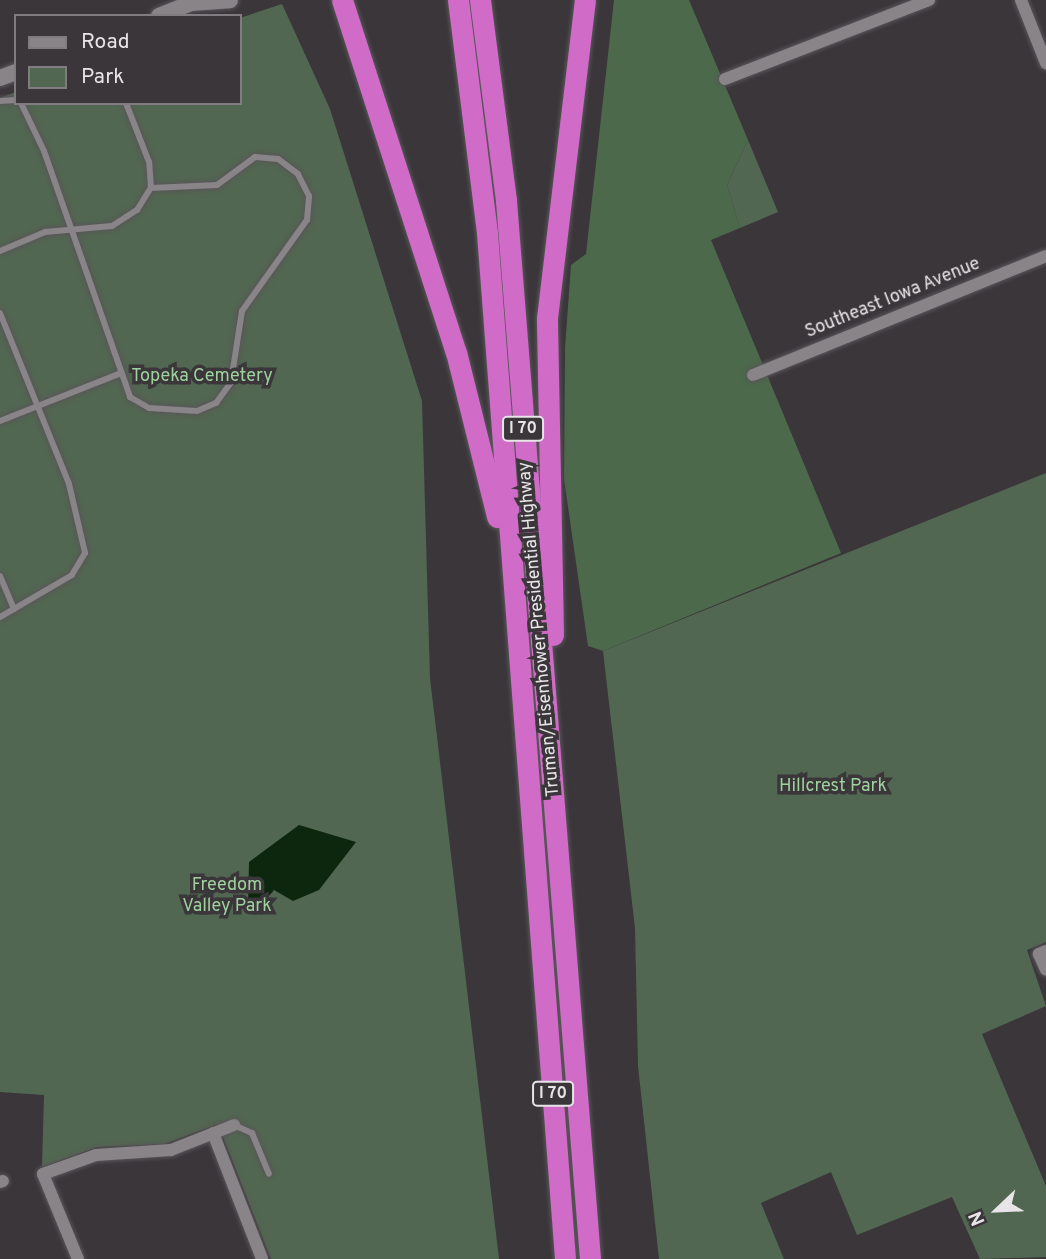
<!DOCTYPE html>
<html>
<head>
<meta charset="utf-8">
<style>
	body { margin:0 }
	#map { position:relative; width:1046px; height:1259px; overflow:hidden; background:#3a363a; font-family:Overpass,sans-serif }
	div>[style] { position:absolute }
	[style*='--x'] { left:calc(var(--x)*1px); top:calc(var(--y)*1px); width:calc(var(--w)*1px); rotate:calc(var(--a)*1deg) }
	.green>* { inset:0; background:#526751 }
	.forest>* { inset:0; background:#4c694c }
	.water>* { inset:0; background:#0c270d }
	.roads { filter:drop-shadow(0 0 2px #595559) drop-shadow(0 0 2px #595559) }
	.lane>* { height:6px; margin:-3px; padding:0 3px; transform-origin:3px; border-radius:3px; background:#898488 }
	.street>* { height:12px; margin:-6px; padding:0 6px; transform-origin:6px; border-radius:6px; background:#898488 }
	.secondary>* { height:16px; margin:-8px; padding:0 8px; transform-origin:8px; border-radius:8px; background:#898488 }
	.highway>* { height:21px; margin:-10.5px; padding:0 10.5px; transform-origin:10.5px; border-radius:10.5px; background:#d16bc8 }
	span { translate:-50% -50%; white-space:nowrap; text-align:center; line-height:1.15; -webkit-text-stroke:7px #3a363a; paint-order:stroke }
	.shield-label span { padding:2px 5px; background:#3a363a; border:2px solid; border-radius:5px; -webkit-text-stroke-width:0 }
	.shield-label { font-size:16px; color:#e8e5e8; font-weight:700 }
	.street-label { font-size:18px; color:#e8e5e8 }
	.park-label { font-size:18px; color:#9fd19e }
	.legend { position:absolute; left:14px; top:14px; width:228px; height:91px; box-sizing:border-box; background:#3a363a; border:2px solid #807c80; margin:0; padding:9px 12px; list-style:none; font-size:21px; color:#e8e5e8 }
	.legend li { display:flex; align-items:center; gap:14px; height:35px }
	.legend b { width:35px; border:2px solid #807c80 }
	.north { position:absolute; left:962px; top:1175px; width:70px; height:70px; -webkit-text-stroke:5px #3a363a; paint-order:stroke; rotate:247deg; font-size:19px; font-weight:700; line-height:28px; text-align:center; color:#e8e5e8 }
	.north::after { content:''; display:block; margin:auto; width:24px; height:32px; background:#e8e5e8; clip-path:polygon(50% 0,100% 100%,50% 72%,0 100%) }
</style>
</head>
<body>
<div id="map">
	<div class="green">
		<i style="clip-path:polygon(282px 4px,330px 109px,422px 401px,430px 678px,499px 1259px,271px 1259px,218px 1124px,164px 1144px,97px 1147px,42px 1167px,44px 1095px,0 1092px,0 98px,16px 92px,16px 103px,240px 103px,240px 18px)"></i>
		<i style="clip-path:polygon(748px 140px,778px 212px,740px 228px,727px 185px)"></i>
		<i style="clip-path:polygon(1046px 473px,1046px 942px,1027px 950px,1046px 1006px,982px 1034px,1046px 1186px,1046px 1257px,980px 1259px,952px 1197px,857px 1235px,831px 1172px,761px 1203px,784px 1259px,659px 1259px,638px 1066px,635px 928px,603px 651px)"></i>
	</div>
	<div class="forest">
		<i style="clip-path:polygon(614px 0,689px 0,748px 140px,727px 185px,740px 228px,711px 240px,841px 553px,603px 651px,588px 646px,564px 479px,565px 348px,571px 265px,586px 254px)"></i>
	</div>
	<div class="water">
		<i style="clip-path:polygon(299px 825px,356px 842px,319px 890px,293px 901px,274px 890px,256px 911px,248px 907px,249px 862px)"></i>
	</div>
	<div class="roads">
		<div class="lane">
			<i style="--x:0;--y:101;--w:16;--a:-4"></i>
			<i style="--x:21;--y:103;--w:53;--a:64.4"></i>
			<i style="--x:44;--y:151;--w:261;--a:70.7"></i>
			<i style="--x:130;--y:397;--w:22;--a:30"></i>
			<i style="--x:149;--y:408;--w:48;--a:3.6"></i>
			<i style="--x:197;--y:411;--w:21;--a:-23"></i>
			<i style="--x:216;--y:403;--w:26;--a:-54"></i>
			<i style="--x:231;--y:382;--w:72;--a:-81.2"></i>
			<i style="--x:242;--y:311;--w:112;--a:-54.5"></i>
			<i style="--x:307;--y:220;--w:24;--a:-85"></i>
			<i style="--x:309;--y:196;--w:25;--a:-117"></i>
			<i style="--x:298;--y:174;--w:25;--a:-143"></i>
			<i style="--x:278;--y:159;--w:23;--a:-175"></i>
			<i style="--x:255;--y:157;--w:47;--a:143.6"></i>
			<i style="--x:217;--y:185;--w:66;--a:177.4"></i>
			<i style="--x:0;--y:251;--w:49;--a:-22.9"></i>
			<i style="--x:45;--y:232;--w:67;--a:-5.1"></i>
			<i style="--x:112;--y:226;--w:30;--a:-33"></i>
			<i style="--x:137;--y:210;--w:26;--a:-58"></i>
			<i style="--x:151;--y:188;--w:26;--a:-94"></i>
			<i style="--x:149;--y:162;--w:63;--a:-111.3"></i>
			<i style="--x:0;--y:313;--w:184;--a:68"></i>
			<i style="--x:69;--y:484;--w:71;--a:76.9"></i>
			<i style="--x:85;--y:553;--w:26;--a:121"></i>
			<i style="--x:72;--y:575;--w:83;--a:149.7"></i>
			<i style="--x:0;--y:421;--w:130;--a:-21.6"></i>
			<i style="--x:0;--y:576;--w:36;--a:67"></i>
			<i style="--x:234;--y:1125;--w:20;--a:24"></i>
			<i style="--x:252;--y:1133;--w:44;--a:67.5"></i>
		</div>
		<div class="street">
			<i style="--x:1021;--y:0;--w:68;--a:68.4"></i>
			<i style="--x:725;--y:79;--w:219;--a:-21.2"></i>
			<i style="--x:753;--y:375;--w:316;--a:-22.1"></i>
			<i style="--x:1046;--y:951;--w:8;--a:157"></i>
			<i style="--x:1039;--y:954;--w:17;--a:66"></i>
			<i style="--x:213;--y:1133;--w:135;--a:68.7"></i>
			<i style="--x:0;--y:1182;--w:3;--a:-18"></i>
			<i style="--x:78;--y:1259;--w:92;--a:-112.4"></i>
			<i style="--x:43;--y:1174;--w:56;--a:-19.7"></i>
			<i style="--x:96;--y:1155;--w:75;--a:-3.8"></i>
			<i style="--x:171;--y:1150;--w:68;--a:-21.6"></i>
		</div>
		<div class="secondary">
			<i style="--x:159;--y:16;--w:35;--a:-22"></i>
			<i style="--x:191;--y:3;--w:39;--a:-4"></i>
			<i style="--x:0;--y:78;--w:17;--a:-21"></i>
		</div>
		<div class="highway">
			<i style="--x:342;--y:0;--w:370;--a:72.1"></i>
			<i style="--x:456;--y:352;--w:170;--a:76"></i>
			<i style="--x:458;--y:0;--w:235;--a:82.9"></i>
			<i style="--x:487;--y:233;--w:1029;--a:85.65"></i>
			<i style="--x:480;--y:0;--w:203;--a:82.6"></i>
			<i style="--x:506;--y:201;--w:1061;--a:85.46"></i>
			<i style="--x:553;--y:635;--w:317;--a:-91.1"></i>
			<i style="--x:547;--y:318;--w:320;--a:-83.2"></i>
		</div>
	</div>
	<div class="shield-label">
		<span style="left:523px;top:429px">I 70</span>
		<span style="left:553px;top:1094px">I 70</span>
	</div>
	<div class="street-label">
		<span style="left:893px;top:299px;rotate:-22deg">Southeast Iowa Avenue</span>
		<span style="left:540px;top:629px;rotate:-95deg">Truman/Eisenhower Presidential Highway</span>
	</div>
	<div class="park-label">
		<span style="left:202px;top:377px">Topeka Cemetery</span>
		<span style="left:833px;top:787px">Hillcrest Park</span>
		<span style="left:227px;top:897px">Freedom<br>Valley Park</span>
	</div>
	<ul class="legend">
	<li><b style="height:9px;background:#898488"></b>Road</li>
	<li><b style="height:19px;background:#526751"></b>Park</li>
	</ul>
	<div class="north">N</div>
</div>
</body>
</html>
